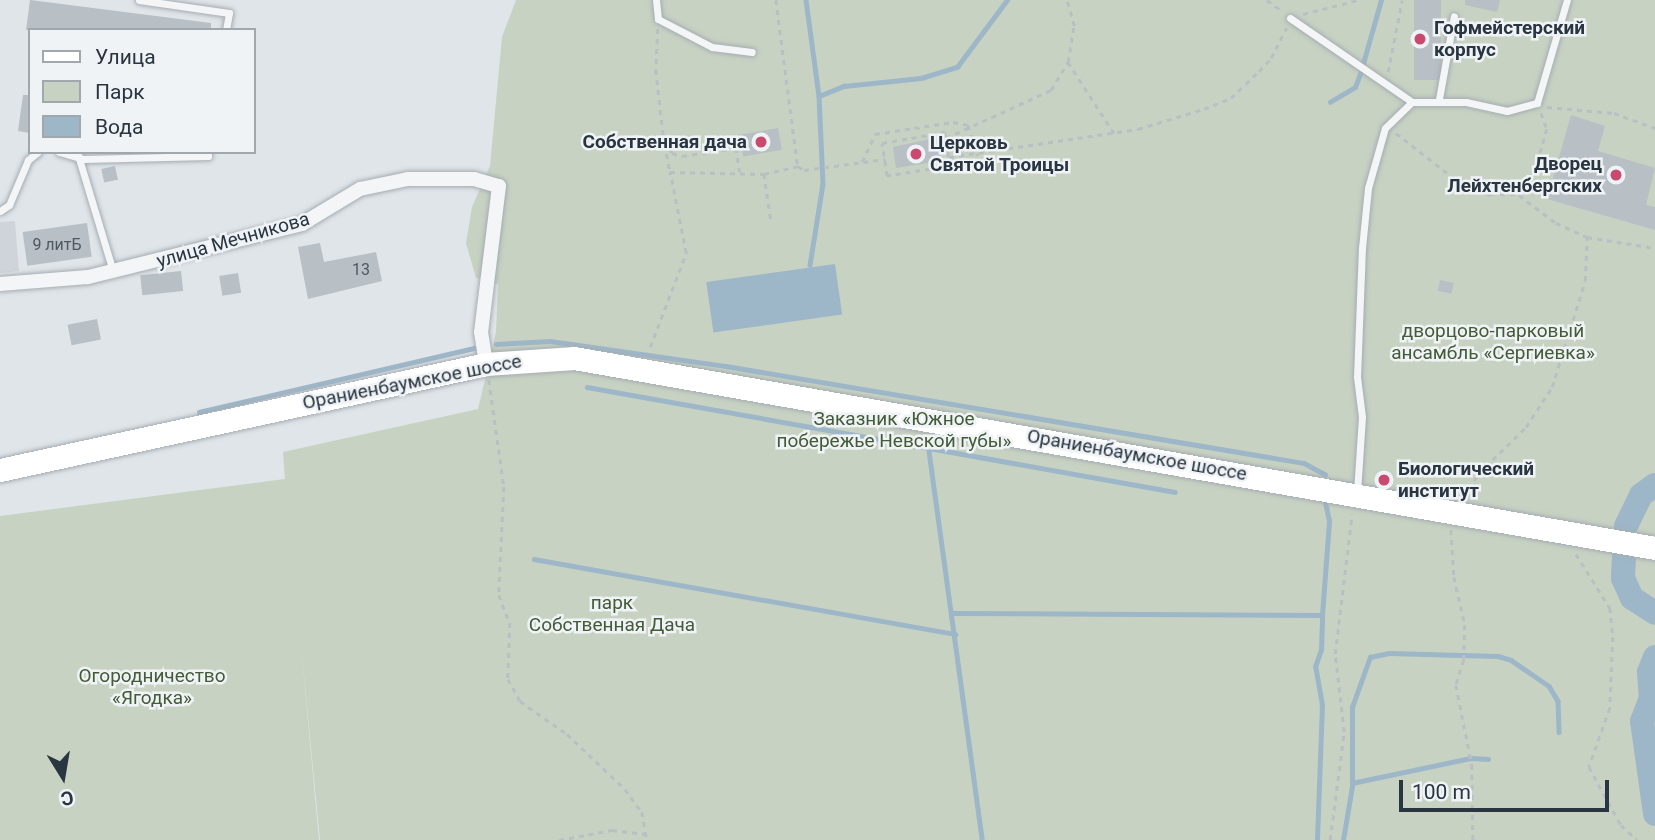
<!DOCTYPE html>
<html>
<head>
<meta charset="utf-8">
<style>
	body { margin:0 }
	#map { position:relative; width:1655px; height:840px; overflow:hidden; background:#e0e5e9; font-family:Roboto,sans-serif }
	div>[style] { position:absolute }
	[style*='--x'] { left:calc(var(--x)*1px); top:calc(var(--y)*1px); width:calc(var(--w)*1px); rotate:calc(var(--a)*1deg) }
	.built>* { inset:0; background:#cfd4db }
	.green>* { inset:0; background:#c8d2c2 }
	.water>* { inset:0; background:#9db7c8; transform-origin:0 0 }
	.stream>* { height:4.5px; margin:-2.25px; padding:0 2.25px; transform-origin:2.25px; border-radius:2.25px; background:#9db7c8 }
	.river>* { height:24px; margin:-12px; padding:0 12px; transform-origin:12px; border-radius:12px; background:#9db7c8 }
	.building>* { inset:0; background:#b8bfc5; transform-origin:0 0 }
	.path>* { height:2.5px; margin-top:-1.25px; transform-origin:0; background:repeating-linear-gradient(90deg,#babfc4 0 5px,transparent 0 10px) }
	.roads { filter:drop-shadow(0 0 2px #a5adb3) drop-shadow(0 0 2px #a5adb3) }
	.service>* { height:7px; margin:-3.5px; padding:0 3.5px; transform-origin:3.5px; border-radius:3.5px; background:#f3f5f7 }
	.minor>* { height:14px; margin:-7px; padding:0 7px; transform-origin:7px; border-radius:7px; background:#f3f5f7 }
	.primary>* { height:23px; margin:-11.5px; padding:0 11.5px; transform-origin:11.5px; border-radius:11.5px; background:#fff }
	.dots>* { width:19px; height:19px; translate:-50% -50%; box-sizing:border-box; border:4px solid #f0f3f6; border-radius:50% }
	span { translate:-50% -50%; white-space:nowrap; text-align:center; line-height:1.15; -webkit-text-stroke:5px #f0f3f6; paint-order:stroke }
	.number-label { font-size:16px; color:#4d5861 }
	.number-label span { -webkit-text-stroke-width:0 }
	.poi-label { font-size:19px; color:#293540; font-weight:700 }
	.left { translate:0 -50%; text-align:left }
	.right { translate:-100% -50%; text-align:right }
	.street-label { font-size:19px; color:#293540 }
	.park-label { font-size:19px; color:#435b37 }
	.legend { position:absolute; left:28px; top:28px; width:228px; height:126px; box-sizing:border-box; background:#f0f3f6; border:2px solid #a0a7ad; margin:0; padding:9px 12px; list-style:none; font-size:21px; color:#293540 }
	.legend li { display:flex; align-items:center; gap:14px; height:35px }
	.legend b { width:35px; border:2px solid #a0a7ad }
	.north { position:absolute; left:28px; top:742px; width:70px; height:70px; -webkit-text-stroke:5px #f0f3f6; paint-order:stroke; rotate:169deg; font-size:19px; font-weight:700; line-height:28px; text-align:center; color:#293540 }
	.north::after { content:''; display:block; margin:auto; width:24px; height:32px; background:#293540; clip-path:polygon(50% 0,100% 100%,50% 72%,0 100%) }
	.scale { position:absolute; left:1399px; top:780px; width:210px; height:32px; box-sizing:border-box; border:4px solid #293540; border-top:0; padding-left:9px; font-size:21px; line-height:24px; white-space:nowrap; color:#293540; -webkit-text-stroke:5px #f0f3f6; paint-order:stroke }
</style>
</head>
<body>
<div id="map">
	<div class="built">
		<i style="clip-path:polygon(15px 221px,19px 271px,0 273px,0 222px)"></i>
	</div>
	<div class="green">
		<i style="clip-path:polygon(516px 0,1655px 0,1655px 840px,320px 840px,301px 645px,319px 840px,0 840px,0 516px,285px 479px,283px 452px,478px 409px,496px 332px,498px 284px,476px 278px,466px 243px,472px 207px,490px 166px,502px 37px)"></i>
	</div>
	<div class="water">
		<i style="left:835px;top:264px;width:51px;height:130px;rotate:82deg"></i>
	</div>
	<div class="stream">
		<i style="--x:806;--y:0;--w:97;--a:82.3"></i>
		<i style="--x:819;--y:96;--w:88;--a:87.4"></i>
		<i style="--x:823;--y:184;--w:82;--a:99.1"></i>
		<i style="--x:1362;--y:67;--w:70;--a:-74.2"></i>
		<i style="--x:819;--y:96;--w:27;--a:-22"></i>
		<i style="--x:844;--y:86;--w:77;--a:-5.9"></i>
		<i style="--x:921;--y:78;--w:38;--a:-17"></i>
		<i style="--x:957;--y:67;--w:84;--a:-53.3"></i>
		<i style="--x:1330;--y:102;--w:29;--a:-31"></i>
		<i style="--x:1355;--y:87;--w:17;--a:-69"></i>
		<i style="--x:496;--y:344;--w:54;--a:-3.2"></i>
		<i style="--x:550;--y:341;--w:178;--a:8.1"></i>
		<i style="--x:726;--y:366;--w:586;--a:9.53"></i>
		<i style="--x:1304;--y:463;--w:24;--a:28"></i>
		<i style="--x:587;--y:387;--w:597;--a:10.12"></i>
		<i style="--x:199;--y:412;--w:283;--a:-13.1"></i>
		<i style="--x:929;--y:451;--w:393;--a:82.2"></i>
		<i style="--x:534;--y:559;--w:428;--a:10.1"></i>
		<i style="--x:952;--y:613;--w:370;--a:0.3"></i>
		<i style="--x:1322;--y:615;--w:94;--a:-85.7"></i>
		<i style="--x:1329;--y:521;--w:24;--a:-102"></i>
		<i style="--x:1352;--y:783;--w:122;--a:-11.9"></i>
		<i style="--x:1471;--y:758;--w:17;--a:3"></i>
		<i style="--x:1317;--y:840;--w:135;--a:-87.9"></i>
		<i style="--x:1322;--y:705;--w:39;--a:-100"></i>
		<i style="--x:1315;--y:667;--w:18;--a:-71"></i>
		<i style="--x:1321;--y:650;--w:35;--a:-88"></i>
		<i style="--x:1343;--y:840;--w:55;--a:-80.5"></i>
		<i style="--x:1352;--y:786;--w:79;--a:-90"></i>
		<i style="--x:1352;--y:707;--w:53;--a:-70.2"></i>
		<i style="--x:1370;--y:657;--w:19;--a:-12"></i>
		<i style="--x:1389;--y:653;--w:109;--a:1.6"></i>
		<i style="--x:1498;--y:656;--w:14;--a:17"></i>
		<i style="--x:1511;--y:660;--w:46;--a:34.4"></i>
		<i style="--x:1549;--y:686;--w:17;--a:59"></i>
		<i style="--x:1558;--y:701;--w:31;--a:88"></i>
	</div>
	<div class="river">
		<i style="--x:1626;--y:526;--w:34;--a:-64"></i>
		<i style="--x:1641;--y:495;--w:17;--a:-36"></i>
		<i style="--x:1624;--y:557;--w:21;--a:93"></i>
		<i style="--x:1623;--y:578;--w:22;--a:66"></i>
		<i style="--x:1632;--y:598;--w:27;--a:33"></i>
		<i style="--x:1655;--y:657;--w:16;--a:112"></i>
		<i style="--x:1649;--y:672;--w:26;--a:86"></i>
		<i style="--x:1651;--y:698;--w:25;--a:111"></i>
		<i style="--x:1642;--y:721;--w:94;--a:82"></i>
	</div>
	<div class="building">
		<i style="clip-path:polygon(30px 0,211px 23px,211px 30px,26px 30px)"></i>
		<i style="left:1414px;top:0;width:27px;height:80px"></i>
		<i style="clip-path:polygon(1465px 0,1500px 0,1497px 12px,1465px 5px)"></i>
		<i style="clip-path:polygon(23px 95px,30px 95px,30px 133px,18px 131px)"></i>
		<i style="clip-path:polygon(1571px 115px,1605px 126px,1598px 151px,1655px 168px,1646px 205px,1655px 207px,1655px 230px,1547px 199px)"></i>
		<i style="left:778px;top:128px;width:22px;height:39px;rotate:80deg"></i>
		<i style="clip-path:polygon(930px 139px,939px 143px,940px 161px,896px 168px,893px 147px)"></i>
		<i style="left:115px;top:166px;width:14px;height:14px;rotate:78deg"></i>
		<i style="left:87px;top:223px;width:34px;height:65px;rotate:82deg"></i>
		<i style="clip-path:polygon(320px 243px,324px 262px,376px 252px,382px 281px,308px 299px,298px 247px)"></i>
		<i style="left:181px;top:271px;width:20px;height:41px;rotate:84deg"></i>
		<i style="left:238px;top:273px;width:20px;height:19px;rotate:81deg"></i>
		<i style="left:1440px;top:280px;width:14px;height:11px;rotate:12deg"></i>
		<i style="left:97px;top:319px;width:21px;height:30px;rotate:79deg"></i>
	</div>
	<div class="path">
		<i style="--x:776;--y:0;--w:167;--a:82.5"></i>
		<i style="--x:1267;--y:0;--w:19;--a:36"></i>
		<i style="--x:1303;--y:14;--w:57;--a:-14.3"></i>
		<i style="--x:658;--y:29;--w:41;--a:92.8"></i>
		<i style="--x:656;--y:70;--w:71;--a:83.6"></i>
		<i style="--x:664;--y:141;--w:14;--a:56"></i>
		<i style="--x:672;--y:153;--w:10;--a:17"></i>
		<i style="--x:682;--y:156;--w:55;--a:-8.4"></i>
		<i style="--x:736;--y:148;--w:24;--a:81"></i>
		<i style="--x:1068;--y:62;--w:85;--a:57.1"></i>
		<i style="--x:1388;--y:72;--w:73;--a:-79"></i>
		<i style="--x:1547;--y:107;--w:67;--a:5.1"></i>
		<i style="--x:1614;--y:113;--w:44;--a:20.1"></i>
		<i style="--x:1541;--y:113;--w:17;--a:69"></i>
		<i style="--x:1547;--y:129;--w:44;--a:105.9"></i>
		<i style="--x:1535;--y:171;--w:29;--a:124"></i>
		<i style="--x:1519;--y:195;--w:46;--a:37.1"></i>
		<i style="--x:1556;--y:223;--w:34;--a:24"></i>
		<i style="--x:1587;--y:237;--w:69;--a:9.2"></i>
		<i style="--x:945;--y:132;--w:34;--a:82"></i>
		<i style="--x:950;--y:166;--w:64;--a:171"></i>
		<i style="--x:887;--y:176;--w:33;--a:-99"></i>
		<i style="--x:882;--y:143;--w:64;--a:-9.9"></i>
		<i style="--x:1396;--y:133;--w:91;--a:37.9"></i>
		<i style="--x:1468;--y:189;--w:23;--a:15"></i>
		<i style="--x:1490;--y:195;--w:29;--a:0"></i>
		<i style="--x:946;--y:138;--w:115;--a:-24.6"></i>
		<i style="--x:1051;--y:90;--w:33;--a:-59"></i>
		<i style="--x:1068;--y:62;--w:36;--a:-81"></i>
		<i style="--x:1074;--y:26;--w:27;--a:-105"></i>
		<i style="--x:665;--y:144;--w:28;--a:80"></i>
		<i style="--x:949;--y:157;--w:191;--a:-8.4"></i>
		<i style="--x:1138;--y:129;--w:69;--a:-16.9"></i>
		<i style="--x:1204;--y:109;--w:29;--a:-22"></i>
		<i style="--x:1231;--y:98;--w:39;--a:-44"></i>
		<i style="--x:1259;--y:71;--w:18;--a:-47"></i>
		<i style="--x:1271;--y:58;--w:34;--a:-63"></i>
		<i style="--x:862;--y:162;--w:31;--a:-65"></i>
		<i style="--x:875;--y:134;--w:79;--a:-8.7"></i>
		<i style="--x:953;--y:122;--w:15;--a:11"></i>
		<i style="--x:968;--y:125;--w:32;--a:72"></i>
		<i style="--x:764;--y:174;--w:48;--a:81.5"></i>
		<i style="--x:650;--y:347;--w:101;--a:-69"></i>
		<i style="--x:686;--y:253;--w:83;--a:-101.2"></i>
		<i style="--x:670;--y:172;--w:94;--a:1.2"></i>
		<i style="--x:764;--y:174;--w:35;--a:-13"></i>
		<i style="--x:798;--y:166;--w:7;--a:34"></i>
		<i style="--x:804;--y:170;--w:82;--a:-7.7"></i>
		<i style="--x:489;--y:380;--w:108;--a:82"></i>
		<i style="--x:504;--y:487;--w:108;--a:92.7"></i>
		<i style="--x:499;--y:595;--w:30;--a:69"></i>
		<i style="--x:510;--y:623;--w:56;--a:92"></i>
		<i style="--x:508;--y:679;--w:25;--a:61"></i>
		<i style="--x:520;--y:701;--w:57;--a:35.1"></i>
		<i style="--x:567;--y:734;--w:80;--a:43.5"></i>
		<i style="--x:625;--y:789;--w:29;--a:54"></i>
		<i style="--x:642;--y:812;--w:28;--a:80"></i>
		<i style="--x:1464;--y:498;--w:28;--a:-60"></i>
		<i style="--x:1478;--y:474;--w:67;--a:-44.4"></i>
		<i style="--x:1526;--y:427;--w:48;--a:-57"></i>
		<i style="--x:1552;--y:387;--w:111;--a:-72.7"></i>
		<i style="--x:1585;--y:281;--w:44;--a:-87.4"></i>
		<i style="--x:1451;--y:530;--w:47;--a:86.3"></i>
		<i style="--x:1454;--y:577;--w:49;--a:77.1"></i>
		<i style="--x:1465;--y:625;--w:35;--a:92"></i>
		<i style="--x:1464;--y:660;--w:26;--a:108"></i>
		<i style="--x:1456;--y:685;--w:82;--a:78.7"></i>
		<i style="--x:1472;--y:765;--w:75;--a:89.2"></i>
		<i style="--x:1576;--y:554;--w:64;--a:57.8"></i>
		<i style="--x:1610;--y:608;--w:29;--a:84"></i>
		<i style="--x:1613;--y:637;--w:71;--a:92.4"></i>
		<i style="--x:1610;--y:708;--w:63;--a:109.6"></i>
		<i style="--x:1589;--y:767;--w:66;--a:61.1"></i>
		<i style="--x:1621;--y:825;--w:22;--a:43"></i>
		<i style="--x:559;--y:840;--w:54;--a:-10.7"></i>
		<i style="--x:612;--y:830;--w:35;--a:7"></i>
		<i style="--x:1330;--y:840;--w:109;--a:-82.6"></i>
		<i style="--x:1344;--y:732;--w:79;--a:-96.6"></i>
		<i style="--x:1335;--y:654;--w:141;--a:-83.1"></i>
	</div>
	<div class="roads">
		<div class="service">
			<i style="--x:139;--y:0;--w:91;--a:8.2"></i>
			<i style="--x:229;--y:13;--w:17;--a:100"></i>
			<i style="--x:656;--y:0;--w:19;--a:84"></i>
			<i style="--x:658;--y:19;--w:61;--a:27.4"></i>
			<i style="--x:712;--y:47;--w:40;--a:7.1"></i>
			<i style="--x:1290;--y:18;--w:148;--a:34.5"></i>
			<i style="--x:1439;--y:99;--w:84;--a:-79.8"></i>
			<i style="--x:59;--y:152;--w:25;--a:16"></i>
			<i style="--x:83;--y:159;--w:125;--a:-1.4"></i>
			<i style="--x:208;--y:156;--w:4;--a:-90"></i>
			<i style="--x:77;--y:152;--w:124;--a:73.2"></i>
			<i style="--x:0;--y:211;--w:11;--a:-34"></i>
			<i style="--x:9;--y:205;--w:49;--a:-67.1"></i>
			<i style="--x:28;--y:160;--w:13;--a:-39"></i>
			<i style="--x:1357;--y:492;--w:75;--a:-86.2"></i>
			<i style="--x:1362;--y:417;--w:40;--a:-97.1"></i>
			<i style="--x:1357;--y:377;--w:129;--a:-87.8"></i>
			<i style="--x:1362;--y:248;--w:60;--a:-84.3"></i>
			<i style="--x:1368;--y:188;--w:62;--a:-74.2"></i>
			<i style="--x:1385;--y:128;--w:37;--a:-44"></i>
			<i style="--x:1412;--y:102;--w:54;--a:0"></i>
			<i style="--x:1466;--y:102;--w:42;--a:12.4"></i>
			<i style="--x:1507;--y:111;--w:31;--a:-15"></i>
			<i style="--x:1537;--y:103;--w:107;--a:-73.8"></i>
		</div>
		<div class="minor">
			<i style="--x:0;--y:284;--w:88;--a:-4.5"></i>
			<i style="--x:88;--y:277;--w:220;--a:-13.9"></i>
			<i style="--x:302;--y:224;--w:68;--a:-31.1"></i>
			<i style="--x:360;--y:189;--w:49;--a:-11.8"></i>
			<i style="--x:408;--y:179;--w:66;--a:0"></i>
			<i style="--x:474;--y:179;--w:26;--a:16"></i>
			<i style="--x:499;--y:186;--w:147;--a:97"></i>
			<i style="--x:481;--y:332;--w:32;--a:81"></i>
		</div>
		<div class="primary">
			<i style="--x:0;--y:470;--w:497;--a:-12.3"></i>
			<i style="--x:486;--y:364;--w:88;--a:-3.9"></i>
			<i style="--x:574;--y:358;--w:1098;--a:9.97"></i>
		</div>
	</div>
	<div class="dots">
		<i style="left:1420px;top:39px;background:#ca496e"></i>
		<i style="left:761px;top:142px;background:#ca496e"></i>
		<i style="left:916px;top:154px;background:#ca496e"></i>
		<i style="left:1616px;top:175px;background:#ca496e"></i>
		<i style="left:1384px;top:480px;background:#ca496e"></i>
	</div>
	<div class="number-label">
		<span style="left:57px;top:245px">9 литБ</span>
		<span style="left:361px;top:270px">13</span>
	</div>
	<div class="poi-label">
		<span class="left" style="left:1434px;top:39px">Гофмейстерский<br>корпус</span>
		<span class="right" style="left:747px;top:142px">Собственная дача</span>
		<span class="left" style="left:930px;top:154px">Церковь<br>Святой Троицы</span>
		<span class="right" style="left:1602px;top:175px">Дворец<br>Лейхтенбергских</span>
		<span class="left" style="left:1398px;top:480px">Биологический<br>институт</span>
	</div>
	<div class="street-label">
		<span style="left:233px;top:240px;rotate:-16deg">улица Мечникова</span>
		<span style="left:412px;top:382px;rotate:-11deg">Ораниенбаумское шоссе</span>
		<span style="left:1137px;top:455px;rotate:10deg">Ораниенбаумское шоссе</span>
	</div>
	<div class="park-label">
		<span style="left:1493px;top:342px">дворцово-парковый<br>ансамбль «Сергиевка»</span>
		<span style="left:894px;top:430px">Заказник «Южное<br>побережье Невской губы»</span>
		<span style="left:612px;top:614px">парк<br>Собственная Дача</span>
		<span style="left:152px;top:687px">Огородничество<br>«Ягодка»</span>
	</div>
	<ul class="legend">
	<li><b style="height:9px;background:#fff"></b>Улица</li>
	<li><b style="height:19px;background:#c8d2c2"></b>Парк</li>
	<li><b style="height:19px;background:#9db7c8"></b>Вода</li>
	</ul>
	<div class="north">С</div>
	<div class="scale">100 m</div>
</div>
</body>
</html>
